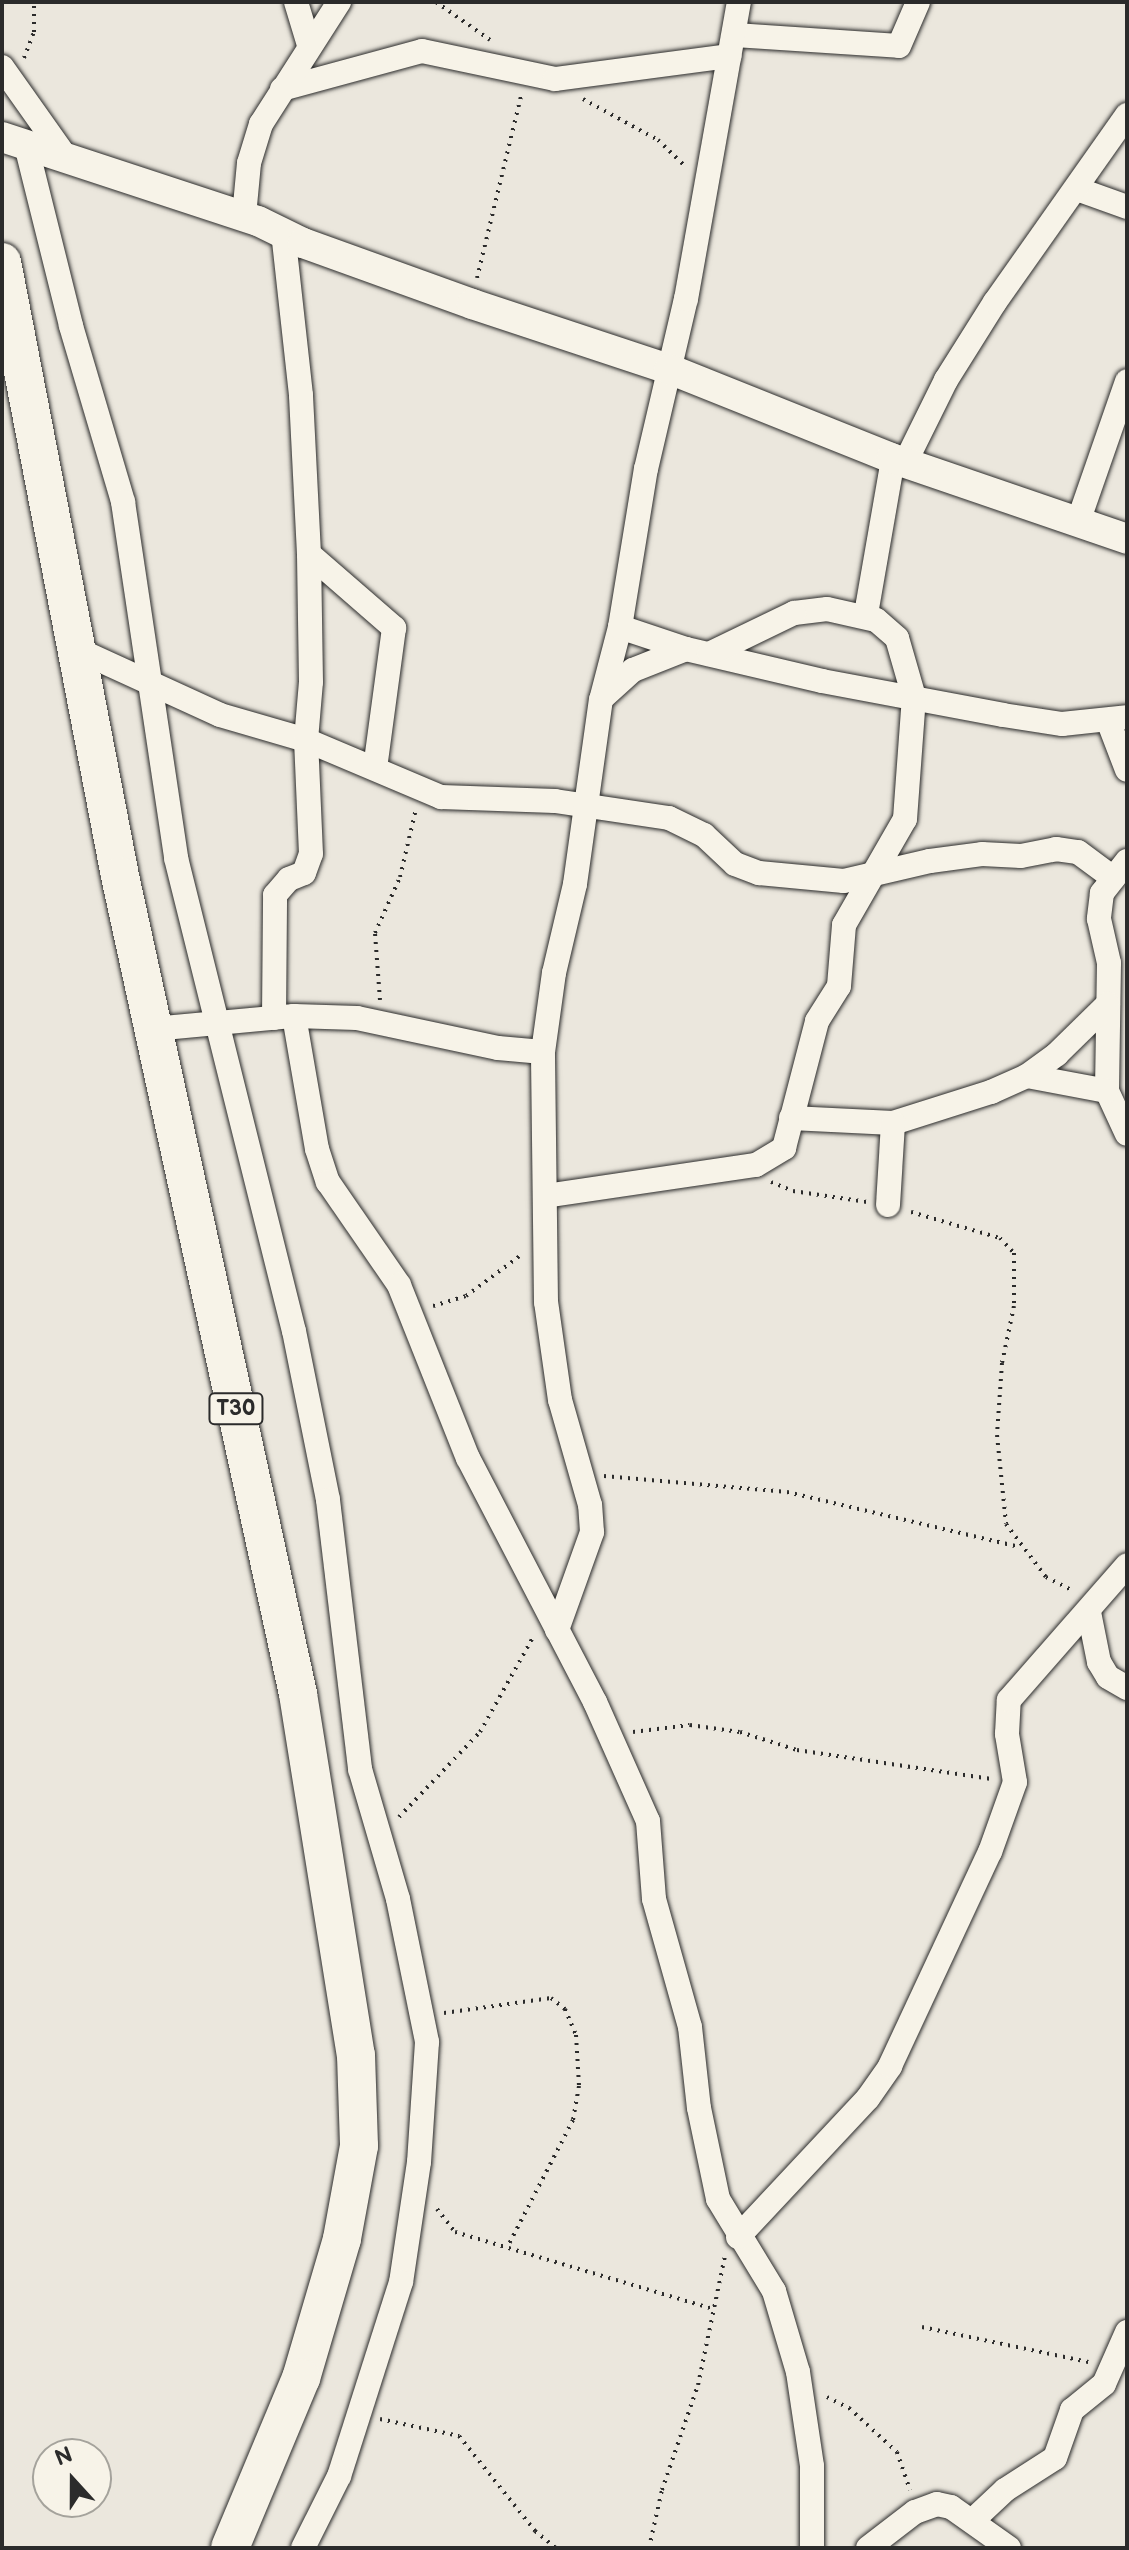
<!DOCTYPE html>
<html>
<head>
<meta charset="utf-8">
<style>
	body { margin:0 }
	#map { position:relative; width:1129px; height:2550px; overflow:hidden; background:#ebe7dd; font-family:"Balsamiq Sans",sans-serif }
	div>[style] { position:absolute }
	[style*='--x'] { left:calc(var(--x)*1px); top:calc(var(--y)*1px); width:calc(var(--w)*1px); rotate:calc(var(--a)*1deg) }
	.path>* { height:4px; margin-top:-2px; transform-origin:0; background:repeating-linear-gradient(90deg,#2b2b2b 0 2px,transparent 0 8px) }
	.roads { filter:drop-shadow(0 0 2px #2b2b2b) drop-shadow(0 0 2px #2b2b2b) }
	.minor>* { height:24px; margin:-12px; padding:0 12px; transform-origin:12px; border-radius:12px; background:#f7f3e8 }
	.tertiary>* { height:30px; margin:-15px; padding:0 15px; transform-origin:15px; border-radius:15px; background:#f7f3e8 }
	.primary>* { height:38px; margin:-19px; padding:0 19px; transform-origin:19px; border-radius:19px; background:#f7f3e8 }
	span { translate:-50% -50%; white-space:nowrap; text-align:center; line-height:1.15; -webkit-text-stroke:6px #f7f3e8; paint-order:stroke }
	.shield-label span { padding:2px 6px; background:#f7f3e8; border:2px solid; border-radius:6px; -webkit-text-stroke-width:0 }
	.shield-label { font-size:22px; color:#2b2b2b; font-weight:700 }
	.frame { position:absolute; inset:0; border:4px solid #2b2b2b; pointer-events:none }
	.north { position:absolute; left:32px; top:2438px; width:80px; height:80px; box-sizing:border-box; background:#f7f3e8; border:2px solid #a5a39c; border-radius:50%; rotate:339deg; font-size:22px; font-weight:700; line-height:32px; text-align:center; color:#2b2b2b }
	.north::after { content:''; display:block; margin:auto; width:28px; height:36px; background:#2b2b2b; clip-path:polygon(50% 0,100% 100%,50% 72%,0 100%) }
</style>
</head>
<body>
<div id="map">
	<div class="path">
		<i style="--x:436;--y:2;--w:66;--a:35.1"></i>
		<i style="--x:24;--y:58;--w:28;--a:-69"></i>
		<i style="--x:34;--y:32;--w:30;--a:-90"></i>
		<i style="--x:583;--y:99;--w:85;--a:28.7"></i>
		<i style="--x:658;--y:140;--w:37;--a:44"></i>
		<i style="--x:477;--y:278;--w:187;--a:-76.4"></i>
		<i style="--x:380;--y:1000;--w:67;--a:-94.3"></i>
		<i style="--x:375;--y:933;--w:61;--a:-65.9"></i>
		<i style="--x:400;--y:877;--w:70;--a:-76.8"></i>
		<i style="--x:771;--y:1182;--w:24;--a:22"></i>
		<i style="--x:793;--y:1191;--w:75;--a:8.5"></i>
		<i style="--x:911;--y:1212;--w:93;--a:16.3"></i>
		<i style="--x:1000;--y:1238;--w:21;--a:47"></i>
		<i style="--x:1014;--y:1253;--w:53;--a:90"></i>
		<i style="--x:1014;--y:1306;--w:58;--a:101.9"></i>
		<i style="--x:1002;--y:1363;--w:72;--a:94"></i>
		<i style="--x:997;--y:1435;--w:89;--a:84.2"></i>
		<i style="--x:1006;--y:1524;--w:66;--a:53"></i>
		<i style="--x:1046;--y:1577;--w:29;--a:27"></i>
		<i style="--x:433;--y:1306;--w:34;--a:-17"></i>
		<i style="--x:466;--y:1296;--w:69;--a:-36.7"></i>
		<i style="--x:604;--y:1476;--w:184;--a:5"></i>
		<i style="--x:787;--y:1492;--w:239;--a:13.3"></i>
		<i style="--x:633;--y:1732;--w:57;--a:-7"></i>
		<i style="--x:690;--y:1725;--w:50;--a:8"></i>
		<i style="--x:740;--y:1732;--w:60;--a:17.5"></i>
		<i style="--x:797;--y:1750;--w:195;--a:8.5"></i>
		<i style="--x:399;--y:1817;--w:117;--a:-46.4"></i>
		<i style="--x:480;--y:1732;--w:109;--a:-60.8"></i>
		<i style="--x:444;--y:2013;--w:108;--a:-8"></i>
		<i style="--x:551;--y:1998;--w:18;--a:38"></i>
		<i style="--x:565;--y:2009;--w:28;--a:67"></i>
		<i style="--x:576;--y:2035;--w:51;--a:86.6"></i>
		<i style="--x:579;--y:2086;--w:35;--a:100"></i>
		<i style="--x:573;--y:2120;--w:142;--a:117.3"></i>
		<i style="--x:437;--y:2209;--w:29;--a:52"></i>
		<i style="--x:455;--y:2232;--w:270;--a:16.6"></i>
		<i style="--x:922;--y:2327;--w:170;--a:11.9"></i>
		<i style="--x:827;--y:2397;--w:25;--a:27"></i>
		<i style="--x:849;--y:2408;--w:65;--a:42.5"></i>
		<i style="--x:897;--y:2452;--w:40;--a:71.1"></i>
		<i style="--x:380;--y:2419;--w:81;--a:12.1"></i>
		<i style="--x:459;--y:2436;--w:122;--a:51.3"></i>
		<i style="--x:535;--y:2531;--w:27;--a:39"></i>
		<i style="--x:649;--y:2548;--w:59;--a:-77.4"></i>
		<i style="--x:662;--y:2490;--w:111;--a:-71.1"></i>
		<i style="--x:698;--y:2385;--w:132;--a:-78.2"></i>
	</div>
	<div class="roads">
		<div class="minor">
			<i style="--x:296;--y:2;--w:45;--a:73.2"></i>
			<i style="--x:735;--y:35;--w:164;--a:3.8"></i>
			<i style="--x:899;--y:46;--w:48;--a:-66.6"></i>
			<i style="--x:2;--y:67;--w:109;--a:54.7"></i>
			<i style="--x:282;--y:89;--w:145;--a:-15.2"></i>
			<i style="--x:422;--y:51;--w:136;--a:11.9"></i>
			<i style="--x:555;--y:79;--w:176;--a:-7.5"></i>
			<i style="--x:26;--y:145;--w:187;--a:76"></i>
			<i style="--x:71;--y:326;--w:184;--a:73.5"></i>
			<i style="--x:123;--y:502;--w:360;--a:81.5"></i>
			<i style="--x:176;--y:858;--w:487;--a:76"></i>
			<i style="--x:294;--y:1331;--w:172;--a:78.6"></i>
			<i style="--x:328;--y:1500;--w:271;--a:83.2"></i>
			<i style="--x:360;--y:1769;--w:135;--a:73.7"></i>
			<i style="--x:398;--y:1899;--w:146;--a:78.5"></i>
			<i style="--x:427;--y:2042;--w:120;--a:93.8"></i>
			<i style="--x:419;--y:2162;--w:121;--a:98.5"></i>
			<i style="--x:401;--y:2282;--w:204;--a:107.7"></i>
			<i style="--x:339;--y:2476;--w:80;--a:116.6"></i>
			<i style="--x:1077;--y:189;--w:53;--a:19.8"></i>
			<i style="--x:244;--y:216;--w:53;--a:-84.6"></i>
			<i style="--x:249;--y:163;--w:41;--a:-72.9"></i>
			<i style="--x:261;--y:124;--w:145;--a:-57.4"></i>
			<i style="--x:905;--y:463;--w:93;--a:-63.7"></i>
			<i style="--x:946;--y:380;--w:92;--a:-57.9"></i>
			<i style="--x:995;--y:302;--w:229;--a:-54.8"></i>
			<i style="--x:1078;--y:522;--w:149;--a:-70.8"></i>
			<i style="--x:309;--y:554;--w:113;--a:41"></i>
			<i style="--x:394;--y:628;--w:141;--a:97.7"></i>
			<i style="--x:866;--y:614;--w:157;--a:-80.1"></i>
			<i style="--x:620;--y:627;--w:70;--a:18.4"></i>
			<i style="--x:686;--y:649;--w:140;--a:13.2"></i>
			<i style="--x:822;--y:681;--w:184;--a:10.6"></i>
			<i style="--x:1003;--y:715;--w:60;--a:8.7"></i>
			<i style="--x:1062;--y:724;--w:65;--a:-6.1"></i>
			<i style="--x:76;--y:649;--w:158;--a:24.6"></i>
			<i style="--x:220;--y:715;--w:90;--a:16.2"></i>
			<i style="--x:306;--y:740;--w:147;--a:22.9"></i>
			<i style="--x:441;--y:797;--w:114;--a:2"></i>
			<i style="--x:555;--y:801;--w:115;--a:8.5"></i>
			<i style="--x:669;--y:818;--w:39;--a:26"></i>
			<i style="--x:704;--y:835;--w:42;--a:43.1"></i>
			<i style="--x:735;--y:864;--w:26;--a:21"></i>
			<i style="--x:759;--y:873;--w:85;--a:5.4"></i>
			<i style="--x:844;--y:881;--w:88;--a:-13.1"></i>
			<i style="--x:930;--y:861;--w:52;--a:-7.7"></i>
			<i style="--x:982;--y:854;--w:39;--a:3"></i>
			<i style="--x:1021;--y:856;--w:36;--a:-11"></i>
			<i style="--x:1056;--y:849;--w:22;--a:8"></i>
			<i style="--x:1078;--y:852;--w:44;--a:36.6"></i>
			<i style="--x:602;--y:698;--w:42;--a:-42.1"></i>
			<i style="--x:633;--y:670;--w:57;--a:-21.6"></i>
			<i style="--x:1109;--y:723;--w:50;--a:69"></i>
			<i style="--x:1127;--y:861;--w:41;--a:128"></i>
			<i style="--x:1102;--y:893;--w:26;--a:97"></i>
			<i style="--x:1099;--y:919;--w:45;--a:77.2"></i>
			<i style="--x:1109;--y:963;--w:128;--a:90.9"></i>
			<i style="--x:1107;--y:1091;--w:47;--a:65.1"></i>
			<i style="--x:294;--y:1016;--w:135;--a:80.2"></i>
			<i style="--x:317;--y:1149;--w:35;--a:72"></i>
			<i style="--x:328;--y:1182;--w:125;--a:55.4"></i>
			<i style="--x:399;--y:1285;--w:186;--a:68.3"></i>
			<i style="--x:468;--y:1458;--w:275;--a:62.5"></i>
			<i style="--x:595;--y:1702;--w:130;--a:66"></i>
			<i style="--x:648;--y:1821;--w:78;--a:85.6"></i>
			<i style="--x:654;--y:1899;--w:133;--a:74.3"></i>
			<i style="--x:690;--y:2027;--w:81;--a:83.7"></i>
			<i style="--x:699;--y:2108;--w:93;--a:78.2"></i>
			<i style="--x:718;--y:2199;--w:108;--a:58.7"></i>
			<i style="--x:774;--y:2291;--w:84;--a:73.5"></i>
			<i style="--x:798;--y:2372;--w:95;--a:81.5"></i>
			<i style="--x:812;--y:2466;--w:82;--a:90"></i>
			<i style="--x:274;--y:1018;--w:123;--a:-89.5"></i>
			<i style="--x:275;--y:895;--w:21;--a:-49"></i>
			<i style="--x:289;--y:879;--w:16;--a:-22"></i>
			<i style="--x:304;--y:873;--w:20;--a:-70"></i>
			<i style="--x:311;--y:854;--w:114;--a:-92.5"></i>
			<i style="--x:306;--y:740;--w:58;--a:-85.1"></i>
			<i style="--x:311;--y:682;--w:128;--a:-90.9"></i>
			<i style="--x:309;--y:554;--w:159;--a:-92.9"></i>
			<i style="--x:301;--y:395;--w:163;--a:-96.3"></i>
			<i style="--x:153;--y:1029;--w:142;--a:-5.3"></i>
			<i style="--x:294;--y:1016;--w:63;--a:1.8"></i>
			<i style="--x:357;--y:1018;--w:144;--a:12"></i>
			<i style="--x:498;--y:1048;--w:45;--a:5.1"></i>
			<i style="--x:1027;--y:1076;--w:81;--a:10.6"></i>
			<i style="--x:791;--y:1118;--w:102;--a:2.8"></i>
			<i style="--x:893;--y:1123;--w:103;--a:-17.6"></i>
			<i style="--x:991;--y:1092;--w:39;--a:-24"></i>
			<i style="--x:1027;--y:1076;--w:37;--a:-36"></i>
			<i style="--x:1057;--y:1054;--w:71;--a:-44.4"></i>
			<i style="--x:545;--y:1196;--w:213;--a:-8.4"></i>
			<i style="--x:756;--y:1165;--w:33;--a:-31"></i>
			<i style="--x:784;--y:1148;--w:131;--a:-75.4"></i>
			<i style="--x:817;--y:1021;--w:41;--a:-57.8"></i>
			<i style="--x:839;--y:986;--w:61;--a:-85.3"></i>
			<i style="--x:844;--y:925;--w:122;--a:-60.1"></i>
			<i style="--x:905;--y:819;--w:122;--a:-85.8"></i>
			<i style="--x:914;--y:697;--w:61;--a:-106.1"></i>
			<i style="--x:897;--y:638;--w:28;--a:-139"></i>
			<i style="--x:876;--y:620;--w:50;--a:-167.3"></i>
			<i style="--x:827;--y:609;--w:33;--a:173"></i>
			<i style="--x:794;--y:613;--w:94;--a:154.2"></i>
			<i style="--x:888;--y:1205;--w:82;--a:-86.5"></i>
			<i style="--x:1089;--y:1612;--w:51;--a:78.7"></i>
			<i style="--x:1099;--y:1662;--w:17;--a:59"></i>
			<i style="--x:1108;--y:1677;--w:22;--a:30"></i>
			<i style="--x:557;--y:1630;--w:104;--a:-70.3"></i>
			<i style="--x:592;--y:1532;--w:27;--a:-94"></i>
			<i style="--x:590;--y:1505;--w:109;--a:-105.9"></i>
			<i style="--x:560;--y:1400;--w:99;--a:-98.1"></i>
			<i style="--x:546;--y:1302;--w:250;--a:-90.7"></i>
			<i style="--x:543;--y:1052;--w:80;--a:-82.1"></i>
			<i style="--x:554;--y:973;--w:91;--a:-76.7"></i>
			<i style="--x:575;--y:884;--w:186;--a:-82"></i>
			<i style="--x:601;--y:700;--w:75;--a:-75.4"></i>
			<i style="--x:620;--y:627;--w:160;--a:-80.7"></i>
			<i style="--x:646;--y:469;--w:175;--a:-76.8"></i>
			<i style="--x:686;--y:299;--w:302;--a:-79.9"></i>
			<i style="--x:738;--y:2237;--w:190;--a:-46.9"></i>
			<i style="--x:868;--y:2098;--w:39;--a:-55"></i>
			<i style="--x:890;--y:2066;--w:236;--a:-65"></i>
			<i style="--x:990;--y:1852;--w:74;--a:-70.3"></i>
			<i style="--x:1015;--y:1782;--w:49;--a:-99.5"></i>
			<i style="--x:1007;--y:1734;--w:34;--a:-87"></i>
			<i style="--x:1009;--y:1700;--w:179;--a:-48.8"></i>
			<i style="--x:972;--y:2521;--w:45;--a:-43.2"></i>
			<i style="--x:1005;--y:2490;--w:59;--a:-32.6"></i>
			<i style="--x:1055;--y:2458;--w:51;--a:-70.5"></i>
			<i style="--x:1072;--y:2410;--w:41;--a:-39.1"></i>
			<i style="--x:1104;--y:2384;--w:57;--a:-66.1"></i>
			<i style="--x:868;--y:2548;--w:59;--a:-37.5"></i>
			<i style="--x:915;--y:2512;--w:23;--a:-20"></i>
			<i style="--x:937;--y:2504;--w:14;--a:12"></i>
			<i style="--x:951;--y:2507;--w:71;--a:35.3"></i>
		</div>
		<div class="tertiary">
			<i style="--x:2;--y:137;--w:269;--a:18.2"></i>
			<i style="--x:258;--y:221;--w:50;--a:26.1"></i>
			<i style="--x:303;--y:243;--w:180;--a:19.8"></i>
			<i style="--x:472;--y:304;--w:207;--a:18.3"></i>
			<i style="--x:669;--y:369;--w:239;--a:21.8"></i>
			<i style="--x:891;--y:458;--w:250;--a:18.9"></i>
		</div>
		<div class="primary">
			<i style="--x:2;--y:262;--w:625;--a:79.12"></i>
			<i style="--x:120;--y:876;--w:837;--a:77.72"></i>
			<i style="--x:298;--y:1694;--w:366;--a:80.9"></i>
			<i style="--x:356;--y:2055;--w:91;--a:88.1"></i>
			<i style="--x:359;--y:2146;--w:95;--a:100.4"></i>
			<i style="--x:342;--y:2239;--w:145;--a:106.4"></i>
			<i style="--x:301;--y:2378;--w:184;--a:112.7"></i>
		</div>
	</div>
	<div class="shield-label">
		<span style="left:236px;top:1409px">T30</span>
	</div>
	<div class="frame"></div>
	<div class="north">N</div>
</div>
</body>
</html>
